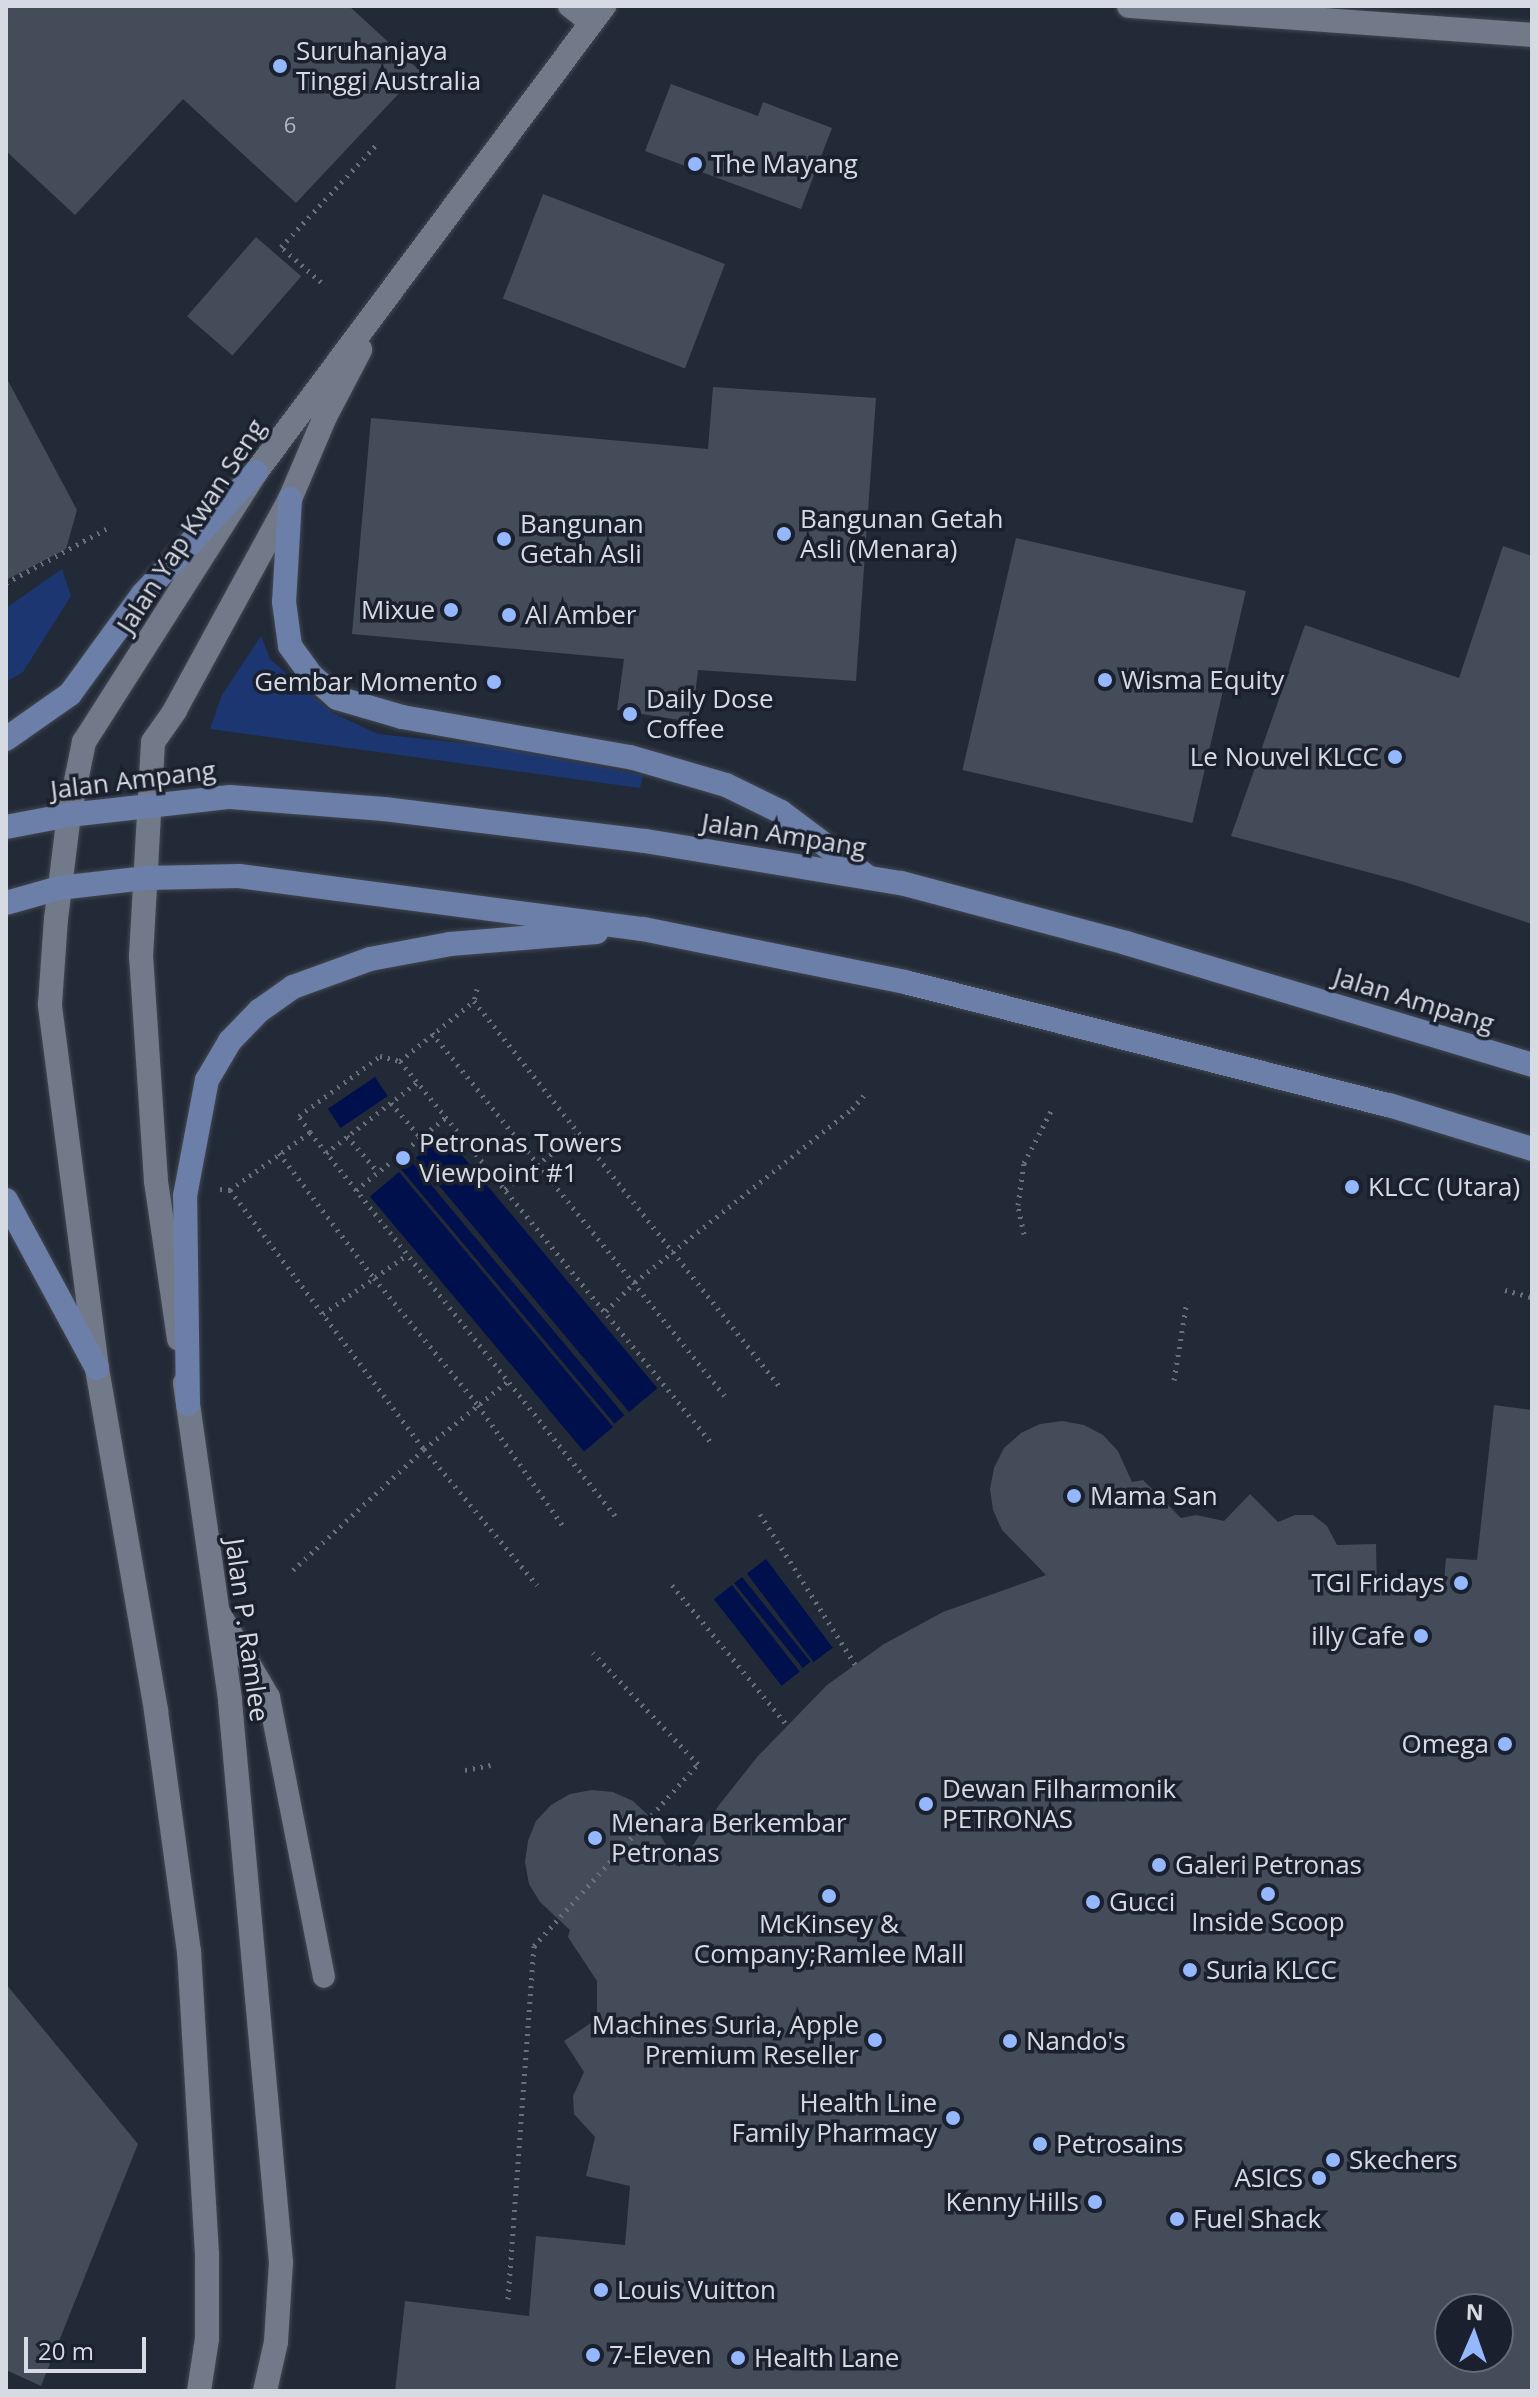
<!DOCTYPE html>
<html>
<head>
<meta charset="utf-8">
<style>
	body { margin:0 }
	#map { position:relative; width:1538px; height:2397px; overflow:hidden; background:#232a37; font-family:"Open Sans",sans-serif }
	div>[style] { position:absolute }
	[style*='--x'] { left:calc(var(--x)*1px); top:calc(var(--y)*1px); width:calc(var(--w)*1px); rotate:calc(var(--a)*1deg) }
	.green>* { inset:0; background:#1b3671 }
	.water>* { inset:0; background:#00104d; transform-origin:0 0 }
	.building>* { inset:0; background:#444b59; transform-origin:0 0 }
	.path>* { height:5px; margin-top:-2.5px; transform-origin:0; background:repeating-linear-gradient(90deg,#6a6f7b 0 2px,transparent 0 8px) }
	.roads { filter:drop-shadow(0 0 2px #414751) drop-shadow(0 0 2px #414751) }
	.service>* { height:22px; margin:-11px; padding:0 11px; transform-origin:11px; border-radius:11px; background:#727a89 }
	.minor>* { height:24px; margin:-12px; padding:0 12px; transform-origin:12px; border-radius:12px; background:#727a89 }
	.tertiary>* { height:24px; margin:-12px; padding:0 12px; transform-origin:12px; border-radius:12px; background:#727a89 }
	.secondary>* { height:24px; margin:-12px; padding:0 12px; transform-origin:12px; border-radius:12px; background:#6b7fa8 }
	.dots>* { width:22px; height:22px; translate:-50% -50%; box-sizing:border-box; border:4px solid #1a202d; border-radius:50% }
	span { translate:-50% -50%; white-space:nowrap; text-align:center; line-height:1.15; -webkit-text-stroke:7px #1a202d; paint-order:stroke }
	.number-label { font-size:22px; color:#b2b6c0 }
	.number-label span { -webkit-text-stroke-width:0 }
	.poi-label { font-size:26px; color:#d6dae3 }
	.left { translate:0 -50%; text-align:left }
	.right { translate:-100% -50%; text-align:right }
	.street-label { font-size:26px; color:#d6dae3 }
	.frame { position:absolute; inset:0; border:8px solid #d6dae3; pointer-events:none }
	.north { position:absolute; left:1434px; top:2293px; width:80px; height:80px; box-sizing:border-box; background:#1a202d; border:2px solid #656a76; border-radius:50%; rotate:2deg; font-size:22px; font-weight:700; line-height:32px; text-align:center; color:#d6dae3 }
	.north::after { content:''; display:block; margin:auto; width:28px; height:36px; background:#94b7fd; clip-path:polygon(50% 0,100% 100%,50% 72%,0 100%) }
	.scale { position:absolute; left:24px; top:2337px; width:122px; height:36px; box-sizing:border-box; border:4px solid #d6dae3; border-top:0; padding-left:10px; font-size:24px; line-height:28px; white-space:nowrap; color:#d6dae3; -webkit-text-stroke:6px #1a202d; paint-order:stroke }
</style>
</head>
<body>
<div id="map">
	<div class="green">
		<i style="clip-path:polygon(62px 569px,71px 596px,23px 672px,6px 682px,6px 608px)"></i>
		<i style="clip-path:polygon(261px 636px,270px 659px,331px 712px,378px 734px,490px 746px,643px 775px,640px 788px,210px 729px,222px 695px)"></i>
	</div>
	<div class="water">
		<i style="left:375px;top:1077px;width:23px;height:57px;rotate:56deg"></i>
		<i style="left:444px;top:1134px;width:332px;height:37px;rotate:50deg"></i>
		<i style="left:411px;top:1161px;width:332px;height:13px;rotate:50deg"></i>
		<i style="left:399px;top:1172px;width:333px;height:38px;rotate:50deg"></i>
		<i style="left:766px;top:1559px;width:111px;height:24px;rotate:53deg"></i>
		<i style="left:742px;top:1577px;width:109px;height:10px;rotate:51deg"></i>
		<i style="left:732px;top:1585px;width:110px;height:23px;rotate:52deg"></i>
	</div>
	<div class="building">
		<i style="clip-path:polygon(6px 6px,349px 6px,420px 71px,296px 203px,183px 99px,75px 215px,6px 151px)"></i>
		<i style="clip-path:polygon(671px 84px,758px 116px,763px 102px,832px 128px,801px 209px,645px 151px)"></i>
		<i style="left:543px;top:194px;width:195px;height:112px;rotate:21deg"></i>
		<i style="left:256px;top:237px;width:60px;height:105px;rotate:41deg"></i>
		<i style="clip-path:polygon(6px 377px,77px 510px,66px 549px,6px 580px)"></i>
		<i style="clip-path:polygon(713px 387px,876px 398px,856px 681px,698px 670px,692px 722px,617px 710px,624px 659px,352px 634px,371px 418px,708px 449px)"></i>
		<i style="left:1016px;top:538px;width:236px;height:238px;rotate:13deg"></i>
		<i style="clip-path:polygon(1503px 546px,1532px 556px,1532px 924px,1405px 882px,1231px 836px,1305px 625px,1459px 678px)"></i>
		<i style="clip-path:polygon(evenodd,1494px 1405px,1532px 1410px,1532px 2391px,395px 2391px,405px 2301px,529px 2316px,536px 2236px,625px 2245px,630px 2186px,586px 2176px,595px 2137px,574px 2114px,573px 2096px,584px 2072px,564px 2041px,597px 2019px,597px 1981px,568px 1937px,570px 1930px,540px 1902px,529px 1884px,525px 1862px,528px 1841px,536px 1821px,551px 1805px,570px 1794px,592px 1790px,613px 1792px,633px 1801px,649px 1816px,679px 1867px,719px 1805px,758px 1756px,827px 1685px,884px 1644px,943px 1612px,1046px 1575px,1002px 1530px,993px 1510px,990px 1489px,994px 1468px,1004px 1448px,1021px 1433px,1040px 1424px,1062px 1421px,1084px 1425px,1103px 1435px,1118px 1451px,1132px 1482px,1143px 1480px,1181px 1518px,1196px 1515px,1224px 1521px,1250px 1494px,1278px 1522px,1295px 1515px,1313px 1515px,1327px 1526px,1337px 1545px,1376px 1544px,1377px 1590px,1443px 1595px,1446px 1558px,1477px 1560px,1494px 1405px,1450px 2309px,1498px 2309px,1498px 2357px,1450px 2357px,1450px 2309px)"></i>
		<i style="clip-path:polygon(6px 1984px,138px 2144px,41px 2386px,6px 2370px)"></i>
	</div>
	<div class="path">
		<i style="--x:321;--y:282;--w:53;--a:-138.8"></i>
		<i style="--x:281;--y:247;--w:141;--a:-47"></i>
		<i style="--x:6;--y:583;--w:114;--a:-28.4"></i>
		<i style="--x:477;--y:989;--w:12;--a:104"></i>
		<i style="--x:474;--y:1001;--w:491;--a:51.6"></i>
		<i style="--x:432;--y:1033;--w:468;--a:51.1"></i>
		<i style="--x:400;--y:1061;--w:493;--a:50.8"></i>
		<i style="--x:391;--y:1103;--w:45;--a:49.5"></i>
		<i style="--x:310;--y:1132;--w:493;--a:51.5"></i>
		<i style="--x:347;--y:1136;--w:48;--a:49.3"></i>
		<i style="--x:279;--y:1153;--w:157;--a:52.8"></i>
		<i style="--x:374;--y:1278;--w:164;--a:50.7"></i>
		<i style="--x:478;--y:1405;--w:151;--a:54.9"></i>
		<i style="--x:326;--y:1153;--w:116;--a:-37.7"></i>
		<i style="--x:220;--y:1189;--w:10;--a:6"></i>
		<i style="--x:230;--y:1190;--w:99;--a:-35.9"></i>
		<i style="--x:310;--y:1132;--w:19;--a:-125"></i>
		<i style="--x:299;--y:1116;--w:101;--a:-36.5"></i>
		<i style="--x:380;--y:1056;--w:21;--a:14"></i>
		<i style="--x:400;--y:1061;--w:95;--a:-39"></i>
		<i style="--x:505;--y:1189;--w:94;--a:-37.2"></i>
		<i style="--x:230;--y:1190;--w:324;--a:53.2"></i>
		<i style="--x:424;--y:1449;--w:177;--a:50.3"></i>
		<i style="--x:356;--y:1190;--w:116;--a:-39"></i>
		<i style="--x:1024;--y:1234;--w:30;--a:-102"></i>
		<i style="--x:1018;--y:1205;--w:42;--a:-81.9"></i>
		<i style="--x:1024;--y:1163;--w:63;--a:-62.6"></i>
		<i style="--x:1505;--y:1290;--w:28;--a:15"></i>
		<i style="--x:606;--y:1311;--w:41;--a:-45"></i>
		<i style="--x:635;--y:1282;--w:278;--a:-38.6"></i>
		<i style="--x:852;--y:1109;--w:23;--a:-49"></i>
		<i style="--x:323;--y:1314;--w:103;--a:-35.1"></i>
		<i style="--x:1174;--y:1380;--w:80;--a:-80.7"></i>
		<i style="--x:760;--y:1514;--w:178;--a:57.7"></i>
		<i style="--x:293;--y:1570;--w:178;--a:-42.7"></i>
		<i style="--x:424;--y:1449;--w:107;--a:-38.9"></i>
		<i style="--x:672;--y:1585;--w:180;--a:50.6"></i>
		<i style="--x:465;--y:1770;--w:26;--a:-11"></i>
		<i style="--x:508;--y:2299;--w:354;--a:-85.8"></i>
		<i style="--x:534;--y:1946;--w:245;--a:-48"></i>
		<i style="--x:698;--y:1764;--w:153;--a:-133.4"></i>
	</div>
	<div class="roads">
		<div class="service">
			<i style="--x:569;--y:6;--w:28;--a:38"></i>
			<i style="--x:219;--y:1612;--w:99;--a:59.5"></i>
			<i style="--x:269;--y:1697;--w:285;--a:78.9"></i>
		</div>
		<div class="minor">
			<i style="--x:1129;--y:6;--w:404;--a:4.1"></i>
		</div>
		<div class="tertiary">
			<i style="--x:179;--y:1339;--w:160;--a:-98.3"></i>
			<i style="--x:156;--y:1181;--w:225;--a:-93.8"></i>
			<i style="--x:141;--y:957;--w:215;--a:-86.8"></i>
			<i style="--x:153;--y:742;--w:39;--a:-55"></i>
			<i style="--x:175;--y:710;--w:240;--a:-61.4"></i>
			<i style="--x:290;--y:499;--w:89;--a:-66.9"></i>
			<i style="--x:325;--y:417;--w:76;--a:-62.4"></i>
			<i style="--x:185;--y:1383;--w:321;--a:81.9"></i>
			<i style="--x:230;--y:1701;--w:563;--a:84.81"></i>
			<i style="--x:281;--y:2262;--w:80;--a:93.6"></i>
			<i style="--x:276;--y:2342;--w:50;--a:102.7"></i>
			<i style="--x:199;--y:2391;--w:53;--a:-81.3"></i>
			<i style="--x:207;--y:2339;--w:85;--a:-90"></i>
			<i style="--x:207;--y:2254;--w:303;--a:-93.4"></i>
			<i style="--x:189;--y:1952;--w:244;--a:-97.8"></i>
			<i style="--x:156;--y:1710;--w:347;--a:-99.8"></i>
			<i style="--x:97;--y:1368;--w:367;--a:-97.4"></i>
			<i style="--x:50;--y:1004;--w:85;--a:-86"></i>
			<i style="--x:56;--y:919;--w:105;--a:-82.9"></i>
			<i style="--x:69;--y:815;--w:75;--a:-78.4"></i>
			<i style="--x:84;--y:742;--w:320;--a:-57.5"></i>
			<i style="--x:256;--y:472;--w:582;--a:-53.25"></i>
		</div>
		<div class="secondary">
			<i style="--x:290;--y:499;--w:103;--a:93.3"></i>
			<i style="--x:284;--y:602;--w:44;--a:82.2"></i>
			<i style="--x:290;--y:646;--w:37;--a:54"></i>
			<i style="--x:312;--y:676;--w:33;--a:41"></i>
			<i style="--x:337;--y:698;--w:68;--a:16.3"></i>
			<i style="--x:402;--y:717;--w:231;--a:10"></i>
			<i style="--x:630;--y:757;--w:100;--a:16.3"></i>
			<i style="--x:726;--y:785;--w:61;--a:26.1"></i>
			<i style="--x:781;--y:812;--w:104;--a:36.8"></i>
			<i style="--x:6;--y:739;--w:78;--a:-35.1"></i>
			<i style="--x:70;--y:694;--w:124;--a:-53.9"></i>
			<i style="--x:143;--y:594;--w:166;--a:-47.2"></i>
			<i style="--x:6;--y:827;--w:64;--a:-10.8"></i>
			<i style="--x:69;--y:815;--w:162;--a:-6.4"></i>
			<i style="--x:230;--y:797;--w:154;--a:4.5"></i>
			<i style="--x:384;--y:809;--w:264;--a:7"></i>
			<i style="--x:646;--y:841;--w:258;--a:9.4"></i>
			<i style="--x:901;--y:883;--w:233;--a:14.9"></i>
			<i style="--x:1126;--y:943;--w:424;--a:16.7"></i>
			<i style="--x:6;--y:903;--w:55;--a:-15.8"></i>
			<i style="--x:59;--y:888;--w:88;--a:-6.6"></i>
			<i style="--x:146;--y:878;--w:93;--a:-1.2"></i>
			<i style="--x:239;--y:876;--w:407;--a:7.5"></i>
			<i style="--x:643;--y:929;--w:267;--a:11.4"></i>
			<i style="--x:905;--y:982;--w:499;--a:14.3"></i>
			<i style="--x:1389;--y:1105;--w:150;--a:17.1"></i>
			<i style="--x:6;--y:1200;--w:191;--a:61.6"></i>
			<i style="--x:188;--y:1404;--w:208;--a:-90.8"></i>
			<i style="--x:185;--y:1196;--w:118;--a:-79.3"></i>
			<i style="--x:207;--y:1080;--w:45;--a:-59.5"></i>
			<i style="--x:230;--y:1041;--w:42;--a:-46"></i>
			<i style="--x:259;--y:1011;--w:42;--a:-35.2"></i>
			<i style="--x:293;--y:987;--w:82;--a:-20"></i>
			<i style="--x:370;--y:959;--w:81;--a:-10.6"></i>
			<i style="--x:450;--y:944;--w:147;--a:-4.7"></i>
		</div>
	</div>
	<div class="dots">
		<i style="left:280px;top:66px;background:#94b7fd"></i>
		<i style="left:695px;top:164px;background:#94b7fd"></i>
		<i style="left:784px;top:534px;background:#94b7fd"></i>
		<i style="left:504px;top:539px;background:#94b7fd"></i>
		<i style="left:451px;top:610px;background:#94b7fd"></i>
		<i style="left:509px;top:615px;background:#94b7fd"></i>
		<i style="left:1105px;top:680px;background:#94b7fd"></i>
		<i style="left:494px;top:682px;background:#94b7fd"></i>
		<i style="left:630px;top:714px;background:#94b7fd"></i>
		<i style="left:1395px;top:757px;background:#94b7fd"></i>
		<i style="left:403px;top:1158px;background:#94b7fd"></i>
		<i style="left:1352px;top:1187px;background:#94b7fd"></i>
		<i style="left:1074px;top:1496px;background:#94b7fd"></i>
		<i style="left:1461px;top:1583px;background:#94b7fd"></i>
		<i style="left:1421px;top:1636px;background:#94b7fd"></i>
		<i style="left:1505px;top:1744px;background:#94b7fd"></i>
		<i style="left:926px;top:1804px;background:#94b7fd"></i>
		<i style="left:595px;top:1838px;background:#94b7fd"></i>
		<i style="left:1159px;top:1865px;background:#94b7fd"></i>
		<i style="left:1268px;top:1894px;background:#94b7fd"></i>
		<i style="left:829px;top:1896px;background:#94b7fd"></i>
		<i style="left:1093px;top:1902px;background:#94b7fd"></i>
		<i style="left:1190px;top:1970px;background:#94b7fd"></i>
		<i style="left:875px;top:2040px;background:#94b7fd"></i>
		<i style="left:1010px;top:2041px;background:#94b7fd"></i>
		<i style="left:953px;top:2118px;background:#94b7fd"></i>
		<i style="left:1040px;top:2144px;background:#94b7fd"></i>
		<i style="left:1333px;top:2160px;background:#94b7fd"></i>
		<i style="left:1319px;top:2178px;background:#94b7fd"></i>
		<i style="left:1095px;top:2202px;background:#94b7fd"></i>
		<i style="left:1177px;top:2219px;background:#94b7fd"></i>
		<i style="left:601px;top:2290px;background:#94b7fd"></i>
		<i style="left:593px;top:2355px;background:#94b7fd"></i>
		<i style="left:738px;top:2358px;background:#94b7fd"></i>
	</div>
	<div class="number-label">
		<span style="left:290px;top:125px">6</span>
	</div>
	<div class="poi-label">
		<span class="left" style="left:296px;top:66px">Suruhanjaya<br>Tinggi Australia</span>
		<span class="left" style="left:711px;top:164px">The Mayang</span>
		<span class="left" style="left:800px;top:534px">Bangunan Getah<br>Asli (Menara)</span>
		<span class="left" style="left:520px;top:539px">Bangunan<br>Getah Asli</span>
		<span class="right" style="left:435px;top:610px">Mixue</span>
		<span class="left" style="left:525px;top:615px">Al Amber</span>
		<span class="left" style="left:1121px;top:680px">Wisma Equity</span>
		<span class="right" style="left:478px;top:682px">Gembar Momento</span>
		<span class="left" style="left:646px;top:714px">Daily Dose<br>Coffee</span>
		<span class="right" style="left:1379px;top:757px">Le Nouvel KLCC</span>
		<span class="left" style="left:419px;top:1158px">Petronas Towers<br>Viewpoint #1</span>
		<span class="left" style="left:1368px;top:1187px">KLCC (Utara)</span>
		<span class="left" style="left:1090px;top:1496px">Mama San</span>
		<span class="right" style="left:1445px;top:1583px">TGI Fridays</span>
		<span class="right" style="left:1405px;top:1636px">illy Cafe</span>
		<span class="right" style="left:1489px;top:1744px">Omega</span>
		<span class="left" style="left:942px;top:1804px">Dewan Filharmonik<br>PETRONAS</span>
		<span class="left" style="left:611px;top:1838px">Menara Berkembar<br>Petronas</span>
		<span class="left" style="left:1175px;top:1865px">Galeri Petronas</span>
		<span class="left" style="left:1109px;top:1902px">Gucci</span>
		<span style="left:1268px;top:1922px">Inside Scoop</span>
		<span style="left:829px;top:1939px">McKinsey &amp;<br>Company;Ramlee Mall</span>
		<span class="left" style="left:1206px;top:1970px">Suria KLCC</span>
		<span class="right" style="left:859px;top:2040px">Machines Suria, Apple<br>Premium Reseller</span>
		<span class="left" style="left:1026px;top:2041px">Nando's</span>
		<span class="right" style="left:937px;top:2118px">Health Line<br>Family Pharmacy</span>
		<span class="left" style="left:1056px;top:2144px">Petrosains</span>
		<span class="left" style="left:1349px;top:2160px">Skechers</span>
		<span class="right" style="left:1303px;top:2178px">ASICS</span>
		<span class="right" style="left:1079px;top:2202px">Kenny Hills</span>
		<span class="left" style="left:1193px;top:2219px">Fuel Shack</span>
		<span class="left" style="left:617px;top:2290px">Louis Vuitton</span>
		<span class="left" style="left:609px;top:2355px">7-Eleven</span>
		<span class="left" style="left:754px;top:2358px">Health Lane</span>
	</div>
	<div class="street-label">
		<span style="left:191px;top:526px;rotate:-57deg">Jalan Yap Kwan Seng</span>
		<span style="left:133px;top:780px;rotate:-7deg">Jalan Ampang</span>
		<span style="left:784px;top:835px;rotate:9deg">Jalan Ampang</span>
		<span style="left:1414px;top:1000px;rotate:17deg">Jalan Ampang</span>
		<span style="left:247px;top:1630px;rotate:82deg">Jalan P. Ramlee</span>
	</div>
	<div class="frame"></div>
	<div class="north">N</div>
	<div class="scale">20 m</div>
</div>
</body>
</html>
